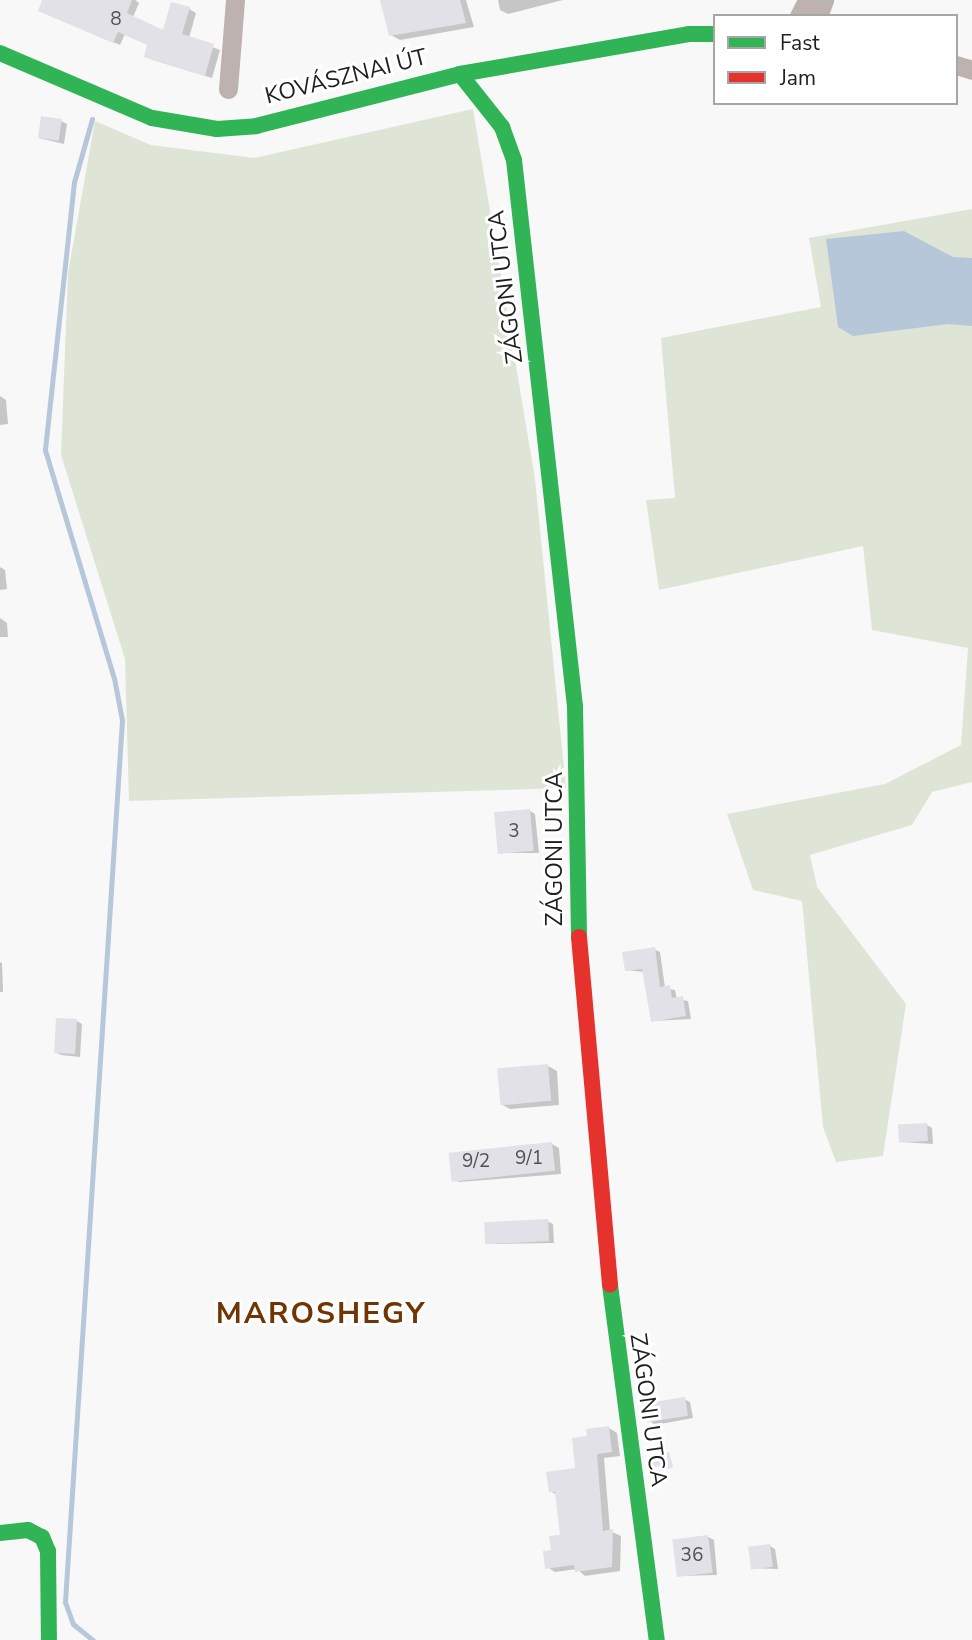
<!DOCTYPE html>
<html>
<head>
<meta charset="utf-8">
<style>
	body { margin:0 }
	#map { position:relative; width:972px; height:1640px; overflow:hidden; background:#f8f8f8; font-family:"Nunito Sans",sans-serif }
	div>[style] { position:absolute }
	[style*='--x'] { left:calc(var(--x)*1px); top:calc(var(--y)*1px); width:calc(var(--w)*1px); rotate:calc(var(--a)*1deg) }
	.green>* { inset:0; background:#dee5d6 }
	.water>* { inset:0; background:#b6c7da }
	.shadow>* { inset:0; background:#0003 }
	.stream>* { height:5px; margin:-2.5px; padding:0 2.5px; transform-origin:2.5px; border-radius:2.5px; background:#b6c7da }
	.building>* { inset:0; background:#e1e1e7; transform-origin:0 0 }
	.street>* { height:19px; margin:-9.5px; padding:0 9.5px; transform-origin:9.5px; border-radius:9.5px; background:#beb2b1 }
	.fast>* { height:16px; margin:-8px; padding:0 8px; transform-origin:8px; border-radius:8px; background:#30b455 }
	.jam>* { height:16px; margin:-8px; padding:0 8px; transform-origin:8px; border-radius:8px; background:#e5322d }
	span { translate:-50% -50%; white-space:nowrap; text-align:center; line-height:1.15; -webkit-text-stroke:6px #fff; paint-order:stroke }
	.number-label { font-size:19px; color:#515154 }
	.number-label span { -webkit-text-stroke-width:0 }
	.street-label { font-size:23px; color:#202021 }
	.district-label { font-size:30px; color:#703502; font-weight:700; letter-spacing:2px }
	.legend { position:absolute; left:713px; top:14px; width:245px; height:91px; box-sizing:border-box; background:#fff; border:2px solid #a6a6a6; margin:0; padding:9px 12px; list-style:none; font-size:21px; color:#202021 }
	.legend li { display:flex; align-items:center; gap:14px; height:35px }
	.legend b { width:35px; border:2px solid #a6a6a6 }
</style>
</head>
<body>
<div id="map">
	<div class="green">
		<i style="clip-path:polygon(473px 109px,535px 479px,566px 788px,129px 801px,125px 659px,61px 455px,68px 273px,95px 121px,151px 145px,254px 158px)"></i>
		<i style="clip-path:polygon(972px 209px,972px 782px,932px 792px,912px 825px,810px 855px,817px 887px,906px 1004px,883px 1156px,836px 1162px,823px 1127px,802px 901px,753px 890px,727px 814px,885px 784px,961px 745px,968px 648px,872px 630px,863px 546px,659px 590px,646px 500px,675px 498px,661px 338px,821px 307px,809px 238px)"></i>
	</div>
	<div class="water">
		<i style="clip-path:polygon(904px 231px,953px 257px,972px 258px,972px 326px,948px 324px,853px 336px,838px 327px,826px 239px)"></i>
	</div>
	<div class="shadow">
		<i style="clip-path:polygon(44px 0,135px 0,139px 3px,133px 17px,164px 32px,189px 9px,196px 13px,189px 38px,220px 50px,212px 78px,153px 60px,146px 56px,149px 45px,125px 34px,120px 45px,47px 14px)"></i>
		<i style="clip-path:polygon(382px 0,466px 0,474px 27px,400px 40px,391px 35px)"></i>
		<i style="clip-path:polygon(498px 0,563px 0,508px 14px,500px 10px)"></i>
		<i style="clip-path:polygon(61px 121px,67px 124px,64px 144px,39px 138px)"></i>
		<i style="clip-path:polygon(0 396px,6px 400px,8px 424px,0 425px)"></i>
		<i style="clip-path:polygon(0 567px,5px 570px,7px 589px,0 590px)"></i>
		<i style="clip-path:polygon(0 618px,7px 623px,8px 637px,0 637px)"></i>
		<i style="clip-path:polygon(530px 811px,535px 814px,539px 853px,499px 853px)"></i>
		<i style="clip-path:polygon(654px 949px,660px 952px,665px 988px,675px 990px,677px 999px,688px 1001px,691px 1019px,653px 1021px,644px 972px,626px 970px)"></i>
		<i style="clip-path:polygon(0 962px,2px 963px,3px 992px,0 992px)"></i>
		<i style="clip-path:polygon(77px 1021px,82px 1024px,80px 1057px,61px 1055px,55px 1052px)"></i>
		<i style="clip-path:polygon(548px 1066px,557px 1071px,559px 1105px,510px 1109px,501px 1104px)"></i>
		<i style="clip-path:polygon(927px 1125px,932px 1128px,933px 1144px,901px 1142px)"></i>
		<i style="clip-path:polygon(552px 1144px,559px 1148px,561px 1174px,459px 1182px,452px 1178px)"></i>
		<i style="clip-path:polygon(547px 1221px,553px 1224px,554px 1243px,487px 1244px)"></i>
		<i style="clip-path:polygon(684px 1399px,690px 1402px,693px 1418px,655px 1425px,650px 1421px)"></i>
		<i style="clip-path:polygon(609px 1428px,617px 1433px,620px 1456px,604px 1458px,610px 1531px,621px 1536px,620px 1571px,585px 1576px,577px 1569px,555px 1572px,547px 1567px,562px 1536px,557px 1495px,550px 1491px,577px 1469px,589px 1438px)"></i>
		<i style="clip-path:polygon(708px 1537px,714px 1540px,717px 1575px,678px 1576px)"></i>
		<i style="clip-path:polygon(770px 1546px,775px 1549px,778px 1569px,752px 1568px)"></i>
	</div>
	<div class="stream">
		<i style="--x:92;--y:119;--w:66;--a:105.9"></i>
		<i style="--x:74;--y:182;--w:270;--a:96.2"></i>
		<i style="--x:45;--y:450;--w:238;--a:73.2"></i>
		<i style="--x:114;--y:678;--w:43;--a:79.2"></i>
		<i style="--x:122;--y:720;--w:884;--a:93.7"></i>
		<i style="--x:65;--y:1602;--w:23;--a:70"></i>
		<i style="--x:73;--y:1624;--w:26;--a:39"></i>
	</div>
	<div class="building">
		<i style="clip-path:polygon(42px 0,132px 0,127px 13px,163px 30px,171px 2px,190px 7px,182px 34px,214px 44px,205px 76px,144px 57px,147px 45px,118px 32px,113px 43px,38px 11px)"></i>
		<i style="clip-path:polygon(380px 0,460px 0,466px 23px,389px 36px)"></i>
		<i style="left:41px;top:116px;width:21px;height:22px;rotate:8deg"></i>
		<i style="left:530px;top:809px;width:42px;height:36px;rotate:85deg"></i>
		<i style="clip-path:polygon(655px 947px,660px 987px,670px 985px,672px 998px,683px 996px,686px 1016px,651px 1022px,642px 969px,625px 971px,622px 952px)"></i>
		<i style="left:56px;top:1018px;width:21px;height:35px;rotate:3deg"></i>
		<i style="left:548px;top:1064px;width:37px;height:51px;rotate:85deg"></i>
		<i style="left:927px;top:1123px;width:18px;height:29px;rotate:87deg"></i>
		<i style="left:552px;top:1142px;width:29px;height:104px;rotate:84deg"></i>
		<i style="left:548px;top:1219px;width:22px;height:64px;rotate:87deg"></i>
		<i style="left:685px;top:1397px;width:19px;height:41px;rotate:81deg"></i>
		<i style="clip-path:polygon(609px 1426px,612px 1452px,597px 1454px,603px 1531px,613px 1529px,612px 1567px,575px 1572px,574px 1565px,545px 1569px,543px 1551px,551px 1550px,549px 1536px,560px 1535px,555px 1492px,549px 1492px,546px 1472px,575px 1468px,572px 1438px,587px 1436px,586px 1429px)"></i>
		<i style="left:669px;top:1452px;width:16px;height:22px;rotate:75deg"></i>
		<i style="left:708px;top:1535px;width:38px;height:36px;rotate:83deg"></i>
		<i style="left:770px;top:1544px;width:23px;height:22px;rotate:83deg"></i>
	</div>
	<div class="street">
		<i style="--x:799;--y:16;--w:18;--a:-63"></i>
		<i style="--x:818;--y:16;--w:17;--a:-69"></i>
		<i style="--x:956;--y:65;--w:17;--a:17"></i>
		<i style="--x:228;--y:89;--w:89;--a:-85.5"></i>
	</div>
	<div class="fast">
		<i style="--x:0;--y:53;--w:165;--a:23.2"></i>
		<i style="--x:152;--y:118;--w:66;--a:9.6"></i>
		<i style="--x:217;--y:129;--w:39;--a:-4"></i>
		<i style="--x:256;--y:126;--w:211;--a:-14.3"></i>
		<i style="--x:460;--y:74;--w:232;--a:-9.9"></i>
		<i style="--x:689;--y:34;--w:26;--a:0"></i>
		<i style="--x:460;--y:74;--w:68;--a:51.6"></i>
		<i style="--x:502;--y:127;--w:35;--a:70"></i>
		<i style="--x:514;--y:160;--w:549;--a:83.63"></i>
		<i style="--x:575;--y:706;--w:231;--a:89"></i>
		<i style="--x:610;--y:1285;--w:358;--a:82.5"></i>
		<i style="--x:0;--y:1533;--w:28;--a:-6"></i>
		<i style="--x:28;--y:1530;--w:16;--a:27"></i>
		<i style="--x:42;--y:1537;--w:15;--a:67"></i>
		<i style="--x:48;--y:1551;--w:89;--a:89.4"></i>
	</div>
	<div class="jam">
		<i style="--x:579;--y:937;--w:349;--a:84.9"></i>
	</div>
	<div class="number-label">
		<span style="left:116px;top:20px">8</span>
		<span style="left:514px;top:832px">3</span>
		<span style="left:529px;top:1159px">9/1</span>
		<span style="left:476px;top:1162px">9/2</span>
		<span style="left:692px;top:1556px">36</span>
	</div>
	<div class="street-label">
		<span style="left:346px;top:77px;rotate:-14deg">KOVÁSZNAI ÚT</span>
		<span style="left:506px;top:287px;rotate:-97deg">ZÁGONI UTCA</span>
		<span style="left:555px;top:849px;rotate:-90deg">ZÁGONI UTCA</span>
		<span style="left:648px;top:1410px;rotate:82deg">ZÁGONI UTCA</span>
	</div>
	<div class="district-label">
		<span style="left:321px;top:1314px">MAROSHEGY</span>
	</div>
	<ul class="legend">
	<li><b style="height:9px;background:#30b455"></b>Fast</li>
	<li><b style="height:9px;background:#e5322d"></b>Jam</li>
	</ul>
</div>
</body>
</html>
